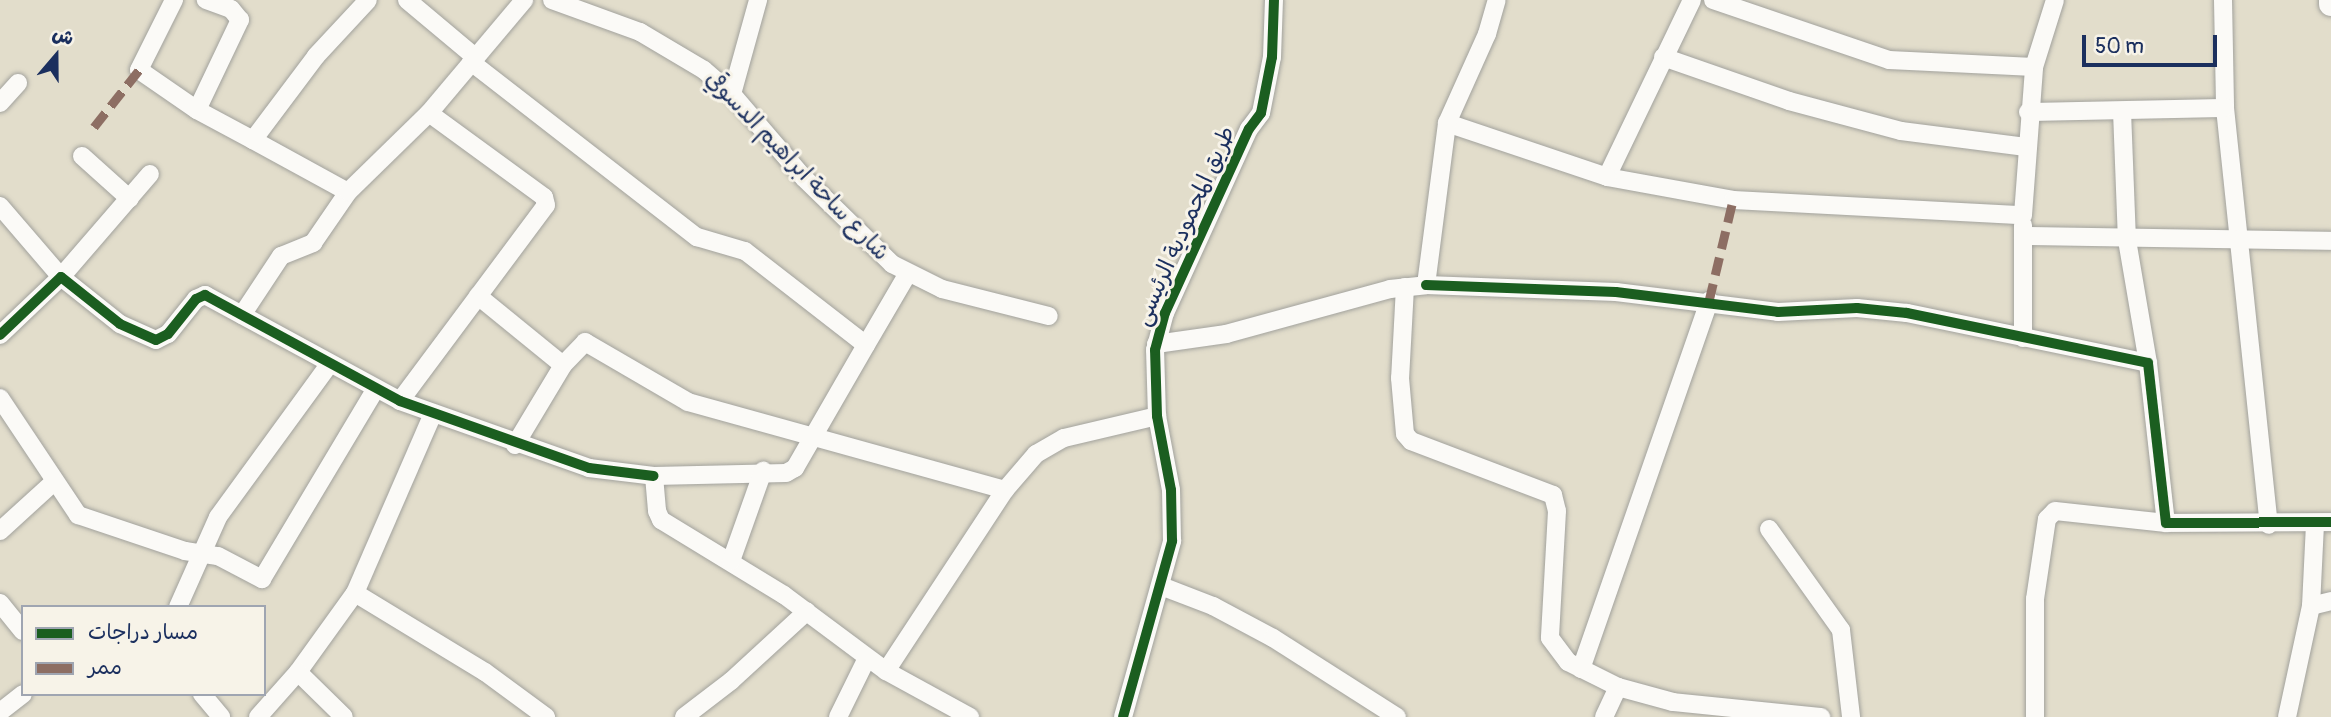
<!DOCTYPE html>
<html>
<head>
<meta charset="utf-8">
<style>
	body { margin:0 }
	#map { position:relative; width:2331px; height:717px; overflow:hidden; background:#e2ddcb; font-family:Pangolin,"Playpen Sans Arabic",sans-serif }
	div>[style] { position:absolute }
	[style*='--x'] { left:calc(var(--x)*1px); top:calc(var(--y)*1px); width:calc(var(--w)*1px); rotate:calc(var(--a)*1deg) }
	.roads { filter:drop-shadow(0 0 2px #a2a29d) drop-shadow(0 0 2px #a2a29d) }
	.street>* { height:18px; margin:-9px; padding:0 9px; transform-origin:9px; border-radius:9px; background:#fbfaf7 }
	.secondary>* { height:24px; margin:-12px; padding:0 12px; transform-origin:12px; border-radius:12px; background:#fbfaf7 }
	.quiet>* { height:9px; margin-top:-4.5px; transform-origin:0; background:repeating-linear-gradient(90deg,#8d6e63 0 18px,transparent 0 27px) }
	.cycleway>* { height:10px; margin:-5px; padding:0 5px; transform-origin:5px; border-radius:5px; background:#1b5e20 }
	span { translate:-50% -50%; white-space:nowrap; text-align:center; line-height:1.15; -webkit-text-stroke:6px #f7f3e8; paint-order:stroke }
	.street-label { font-size:23px; color:#1b2f5e }
	.legend { position:absolute; left:21px; top:605px; width:245px; height:91px; box-sizing:border-box; background:#f7f3e8; border:2px solid #9fa5b1; margin:0; padding:9px 12px; list-style:none; font-size:21px; color:#1b2f5e }
	.legend li { display:flex; align-items:center; gap:14px; height:35px }
	.legend b { width:35px; border:2px solid #9fa5b1 }
	.north { position:absolute; left:21px; top:21px; width:70px; height:70px; -webkit-text-stroke:5px #f7f3e8; paint-order:stroke; rotate:20deg; font-size:19px; font-weight:700; line-height:28px; text-align:center; color:#1b2f5e }
	.north::after { content:''; display:block; margin:auto; width:24px; height:32px; background:#1b2f5e; clip-path:polygon(50% 0,100% 100%,50% 72%,0 100%) }
	.scale { position:absolute; left:2082px; top:35px; width:135px; height:32px; box-sizing:border-box; border:4px solid #1b2f5e; border-top:0; padding-left:9px; font-size:21px; line-height:24px; white-space:nowrap; color:#1b2f5e; -webkit-text-stroke:5px #f7f3e8; paint-order:stroke }
</style>
</head>
<body>
<div id="map">
	<div class="roads">
		<div class="street">
			<i style="--x:174;--y:0;--w:78;--a:116.6"></i>
			<i style="--x:139;--y:70;--w:70;--a:34.6"></i>
			<i style="--x:197;--y:110;--w:64;--a:28.2"></i>
			<i style="--x:253;--y:140;--w:105;--a:-53.1"></i>
			<i style="--x:316;--y:56;--w:76;--a:-47.1"></i>
			<i style="--x:407;--y:0;--w:89;--a:40"></i>
			<i style="--x:552;--y:0;--w:94;--a:20"></i>
			<i style="--x:640;--y:32;--w:74;--a:30.7"></i>
			<i style="--x:704;--y:70;--w:37;--a:41"></i>
			<i style="--x:732;--y:94;--w:111;--a:49.4"></i>
			<i style="--x:804;--y:178;--w:123;--a:44.3"></i>
			<i style="--x:892;--y:264;--w:56;--a:26.6"></i>
			<i style="--x:942;--y:289;--w:110;--a:14.2"></i>
			<i style="--x:1692;--y:0;--w:196;--a:115.7"></i>
			<i style="--x:1607;--y:177;--w:128;--a:10.3"></i>
			<i style="--x:1733;--y:200;--w:290;--a:3"></i>
			<i style="--x:2023;--y:215;--w:148;--a:-85.7"></i>
			<i style="--x:2034;--y:67;--w:70;--a:-72.6"></i>
			<i style="--x:1713;--y:0;--w:186;--a:18.8"></i>
			<i style="--x:1889;--y:60;--w:145;--a:2.8"></i>
			<i style="--x:2223;--y:0;--w:108;--a:88.9"></i>
			<i style="--x:2225;--y:108;--w:419;--a:84"></i>
			<i style="--x:1663;--y:57;--w:133;--a:19.2"></i>
			<i style="--x:1789;--y:101;--w:116;--a:15"></i>
			<i style="--x:1901;--y:131;--w:126;--a:7.3"></i>
			<i style="--x:471;--y:62;--w:286;--a:37.8"></i>
			<i style="--x:697;--y:237;--w:50;--a:16.3"></i>
			<i style="--x:745;--y:251;--w:153;--a:37.8"></i>
			<i style="--x:866;--y:345;--w:83;--a:-59.7"></i>
			<i style="--x:732;--y:94;--w:98;--a:-74.5"></i>
			<i style="--x:0;--y:103;--w:27;--a:-48"></i>
			<i style="--x:197;--y:110;--w:100;--a:-64.5"></i>
			<i style="--x:240;--y:20;--w:14;--a:-129"></i>
			<i style="--x:231;--y:9;--w:27;--a:-160"></i>
			<i style="--x:2122;--y:111;--w:129;--a:87.8"></i>
			<i style="--x:2127;--y:240;--w:125;--a:80.3"></i>
			<i style="--x:2028;--y:112;--w:197;--a:-1.2"></i>
			<i style="--x:1447;--y:123;--w:169;--a:18.6"></i>
			<i style="--x:253;--y:140;--w:108;--a:28.7"></i>
			<i style="--x:82;--y:156;--w:64;--a:41.9"></i>
			<i style="--x:0;--y:206;--w:94;--a:49.3"></i>
			<i style="--x:61;--y:277;--w:136;--a:-49.2"></i>
			<i style="--x:2023;--y:236;--w:308;--a:0.9"></i>
			<i style="--x:1426;--y:285;--w:190;--a:2.1"></i>
			<i style="--x:1616;--y:292;--w:163;--a:7"></i>
			<i style="--x:1778;--y:312;--w:79;--a:-2.9"></i>
			<i style="--x:1857;--y:308;--w:50;--a:5.7"></i>
			<i style="--x:1907;--y:313;--w:246;--a:11.7"></i>
			<i style="--x:2148;--y:363;--w:161;--a:83.6"></i>
			<i style="--x:2166;--y:523;--w:165;--a:-0.3"></i>
			<i style="--x:1405;--y:287;--w:91;--a:93.1"></i>
			<i style="--x:1400;--y:378;--w:56;--a:84.9"></i>
			<i style="--x:1405;--y:434;--w:9;--a:49"></i>
			<i style="--x:1411;--y:441;--w:152;--a:20.8"></i>
			<i style="--x:1553;--y:495;--w:16;--a:76"></i>
			<i style="--x:1557;--y:511;--w:127;--a:93.2"></i>
			<i style="--x:1550;--y:638;--w:30;--a:53"></i>
			<i style="--x:1568;--y:662;--w:56;--a:26.6"></i>
			<i style="--x:1618;--y:687;--w:33;--a:115"></i>
			<i style="--x:478;--y:296;--w:109;--a:39.1"></i>
			<i style="--x:242;--y:315;--w:71;--a:-56.5"></i>
			<i style="--x:281;--y:256;--w:35;--a:-22"></i>
			<i style="--x:313;--y:243;--w:62;--a:-55.5"></i>
			<i style="--x:348;--y:192;--w:113;--a:-44.3"></i>
			<i style="--x:429;--y:113;--w:148;--a:-49.9"></i>
			<i style="--x:0;--y:335;--w:84;--a:-43.6"></i>
			<i style="--x:61;--y:277;--w:75;--a:38.5"></i>
			<i style="--x:120;--y:324;--w:39;--a:24"></i>
			<i style="--x:156;--y:340;--w:13;--a:-27"></i>
			<i style="--x:168;--y:334;--w:45;--a:-51.3"></i>
			<i style="--x:196;--y:299;--w:10;--a:-24"></i>
			<i style="--x:205;--y:295;--w:222;--a:28.5"></i>
			<i style="--x:400;--y:401;--w:201;--a:19.5"></i>
			<i style="--x:589;--y:468;--w:65;--a:7"></i>
			<i style="--x:2023;--y:338;--w:113;--a:-90"></i>
			<i style="--x:1156;--y:344;--w:71;--a:-8.1"></i>
			<i style="--x:1226;--y:334;--w:170;--a:-15.3"></i>
			<i style="--x:1390;--y:289;--w:36;--a:-6"></i>
			<i style="--x:1426;--y:285;--w:163;--a:-82.6"></i>
			<i style="--x:1447;--y:123;--w:98;--a:-65.8"></i>
			<i style="--x:1487;--y:34;--w:35;--a:-74"></i>
			<i style="--x:866;--y:345;--w:142;--a:120"></i>
			<i style="--x:795;--y:468;--w:10;--a:151"></i>
			<i style="--x:786;--y:473;--w:132;--a:178.7"></i>
			<i style="--x:654;--y:476;--w:35;--a:85"></i>
			<i style="--x:657;--y:511;--w:10;--a:66"></i>
			<i style="--x:661;--y:520;--w:144;--a:31.4"></i>
			<i style="--x:784;--y:595;--w:127;--a:36.7"></i>
			<i style="--x:886;--y:671;--w:96;--a:28.7"></i>
			<i style="--x:0;--y:398;--w:141;--a:56.3"></i>
			<i style="--x:78;--y:515;--w:113;--a:18.6"></i>
			<i style="--x:185;--y:551;--w:33;--a:9"></i>
			<i style="--x:218;--y:556;--w:50;--a:27.6"></i>
			<i style="--x:262;--y:579;--w:220;--a:-59.1"></i>
			<i style="--x:400;--y:401;--w:244;--a:-53.3"></i>
			<i style="--x:546;--y:205;--w:8;--a:-104"></i>
			<i style="--x:544;--y:197;--w:142;--a:-143.9"></i>
			<i style="--x:515;--y:445;--w:93;--a:-59"></i>
			<i style="--x:563;--y:365;--w:32;--a:-46"></i>
			<i style="--x:585;--y:342;--w:119;--a:30.2"></i>
			<i style="--x:688;--y:402;--w:329;--a:15.5"></i>
			<i style="--x:1769;--y:529;--w:124;--a:54.5"></i>
			<i style="--x:1841;--y:630;--w:88;--a:83.4"></i>
			<i style="--x:0;--y:531;--w:74;--a:-42.3"></i>
			<i style="--x:731;--y:561;--w:96;--a:-70.4"></i>
			<i style="--x:1161;--y:586;--w:56;--a:21"></i>
			<i style="--x:1213;--y:606;--w:68;--a:28.1"></i>
			<i style="--x:1273;--y:638;--w:147;--a:32.5"></i>
			<i style="--x:355;--y:593;--w:152;--a:31.3"></i>
			<i style="--x:485;--y:672;--w:76;--a:36.4"></i>
			<i style="--x:0;--y:603;--w:36;--a:51"></i>
			<i style="--x:2311;--y:606;--w:21;--a:-14"></i>
			<i style="--x:178;--y:607;--w:98;--a:-66"></i>
			<i style="--x:218;--y:517;--w:187;--a:-53.9"></i>
			<i style="--x:1581;--y:669;--w:390;--a:-70.8"></i>
			<i style="--x:886;--y:671;--w:217;--a:-56.7"></i>
			<i style="--x:1005;--y:490;--w:48;--a:-49.3"></i>
			<i style="--x:1036;--y:454;--w:32;--a:-30"></i>
			<i style="--x:1064;--y:438;--w:96;--a:-13.3"></i>
			<i style="--x:298;--y:672;--w:97;--a:-54.2"></i>
			<i style="--x:355;--y:593;--w:195;--a:-66.5"></i>
			<i style="--x:1618;--y:687;--w:57;--a:15.3"></i>
			<i style="--x:1673;--y:702;--w:149;--a:5.8"></i>
			<i style="--x:202;--y:694;--w:30;--a:50"></i>
			<i style="--x:0;--y:712;--w:29;--a:-38"></i>
			<i style="--x:258;--y:717;--w:60;--a:-48.4"></i>
			<i style="--x:298;--y:672;--w:64;--a:44.4"></i>
			<i style="--x:684;--y:717;--w:59;--a:-37.5"></i>
			<i style="--x:731;--y:681;--w:103;--a:-42.6"></i>
			<i style="--x:838;--y:717;--w:66;--a:-63.8"></i>
			<i style="--x:1123;--y:717;--w:183;--a:-74.4"></i>
			<i style="--x:1172;--y:541;--w:51;--a:-91.1"></i>
			<i style="--x:1171;--y:490;--w:75;--a:-100.7"></i>
			<i style="--x:1157;--y:416;--w:66;--a:-91.7"></i>
			<i style="--x:1155;--y:350;--w:38;--a:-75"></i>
			<i style="--x:1165;--y:313;--w:202;--a:-65.5"></i>
			<i style="--x:1249;--y:129;--w:20;--a:-53"></i>
			<i style="--x:1261;--y:113;--w:57;--a:-78.9"></i>
			<i style="--x:1272;--y:57;--w:57;--a:-88"></i>
			<i style="--x:2035;--y:717;--w:118;--a:-90"></i>
			<i style="--x:2035;--y:599;--w:81;--a:-81.5"></i>
			<i style="--x:2047;--y:519;--w:11;--a:-45"></i>
			<i style="--x:2055;--y:511;--w:112;--a:6.2"></i>
			<i style="--x:2287;--y:717;--w:114;--a:-77.8"></i>
			<i style="--x:2311;--y:606;--w:83;--a:-87.2"></i>
		</div>
		<div class="secondary">
			<i style="--x:2331;--y:0;--w:4;--a:90"></i>
		</div>
	</div>
	<div class="quiet">
		<i style="--x:94;--y:127;--w:73;--a:-51.7"></i>
		<i style="--x:1709;--y:301;--w:104;--a:-76.6"></i>
	</div>
	<div class="cycleway">
		<i style="--x:1426;--y:285;--w:190;--a:2.1"></i>
		<i style="--x:1616;--y:292;--w:163;--a:7"></i>
		<i style="--x:1778;--y:312;--w:79;--a:-2.9"></i>
		<i style="--x:1857;--y:308;--w:50;--a:5.7"></i>
		<i style="--x:1907;--y:313;--w:246;--a:11.7"></i>
		<i style="--x:2148;--y:363;--w:161;--a:83.6"></i>
		<i style="--x:2166;--y:523;--w:165;--a:-0.3"></i>
		<i style="--x:0;--y:335;--w:84;--a:-43.6"></i>
		<i style="--x:61;--y:277;--w:75;--a:38.5"></i>
		<i style="--x:120;--y:324;--w:39;--a:24"></i>
		<i style="--x:156;--y:340;--w:13;--a:-27"></i>
		<i style="--x:168;--y:334;--w:45;--a:-51.3"></i>
		<i style="--x:196;--y:299;--w:10;--a:-24"></i>
		<i style="--x:205;--y:295;--w:222;--a:28.5"></i>
		<i style="--x:400;--y:401;--w:201;--a:19.5"></i>
		<i style="--x:589;--y:468;--w:65;--a:7"></i>
		<i style="--x:1123;--y:717;--w:183;--a:-74.4"></i>
		<i style="--x:1172;--y:541;--w:51;--a:-91.1"></i>
		<i style="--x:1171;--y:490;--w:75;--a:-100.7"></i>
		<i style="--x:1157;--y:416;--w:66;--a:-91.7"></i>
		<i style="--x:1155;--y:350;--w:38;--a:-75"></i>
		<i style="--x:1165;--y:313;--w:202;--a:-65.5"></i>
		<i style="--x:1249;--y:129;--w:20;--a:-53"></i>
		<i style="--x:1261;--y:113;--w:57;--a:-78.9"></i>
		<i style="--x:1272;--y:57;--w:57;--a:-88"></i>
	</div>
	<div class="street-label">
		<span style="left:797px;top:166px;rotate:46deg">شارع ساحة ابراهيم الدسوقي</span>
		<span style="left:1185px;top:226px;rotate:-66deg">طريق المحمودية الرئيسى</span>
	</div>
	<ul class="legend">
	<li><b style="height:9px;background:#1b5e20"></b>مسار دراجات</li>
	<li><b style="height:9px;background:#8d6e63"></b>ممر</li>
	</ul>
	<div class="north">ش</div>
	<div class="scale">50 m</div>
</div>
</body>
</html>
